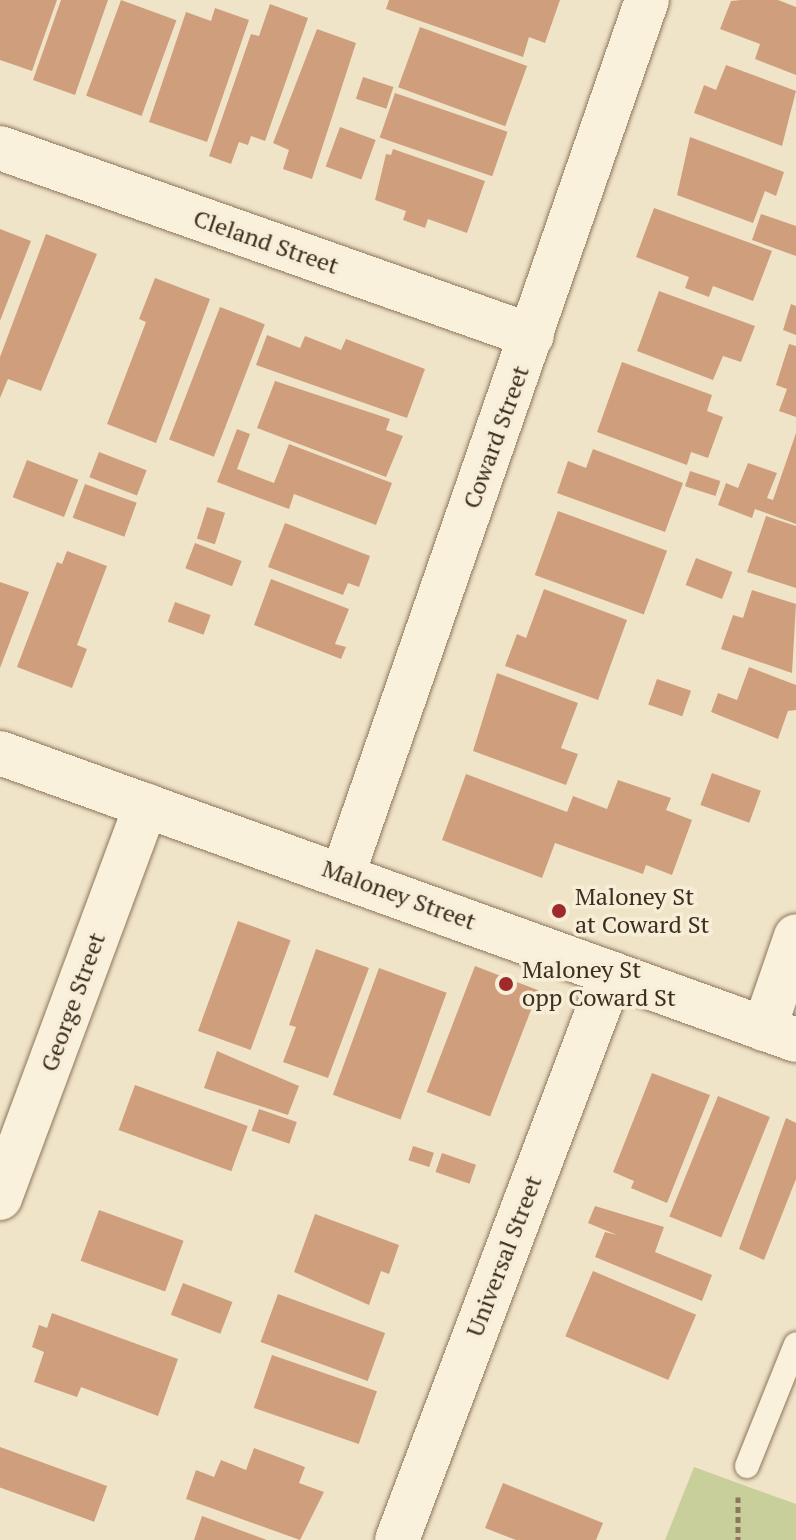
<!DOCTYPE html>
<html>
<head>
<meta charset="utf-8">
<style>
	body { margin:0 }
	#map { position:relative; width:796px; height:1540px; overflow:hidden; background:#f0e4c8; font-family:"PT Serif",serif }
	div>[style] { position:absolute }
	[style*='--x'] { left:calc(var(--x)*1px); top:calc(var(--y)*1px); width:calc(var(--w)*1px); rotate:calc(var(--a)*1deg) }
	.green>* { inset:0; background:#c9cf9b }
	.building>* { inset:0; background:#cf9f7d; transform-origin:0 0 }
	.path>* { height:5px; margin-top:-2.5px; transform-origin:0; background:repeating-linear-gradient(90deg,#8d765c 0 6px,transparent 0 10px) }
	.roads { filter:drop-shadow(0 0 2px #8d765c) drop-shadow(0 0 2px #8d765c) }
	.service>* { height:24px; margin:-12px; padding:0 12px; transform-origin:12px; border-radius:12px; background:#faf1dc }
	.minor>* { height:44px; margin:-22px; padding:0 22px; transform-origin:22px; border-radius:22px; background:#faf1dc }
	.tertiary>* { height:44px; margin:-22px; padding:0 22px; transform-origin:22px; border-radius:22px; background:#faf1dc }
	.secondary>* { height:44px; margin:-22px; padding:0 22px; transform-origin:22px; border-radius:22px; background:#faf1dc }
	.dots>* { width:22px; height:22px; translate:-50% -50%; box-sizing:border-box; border:4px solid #f7eed8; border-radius:50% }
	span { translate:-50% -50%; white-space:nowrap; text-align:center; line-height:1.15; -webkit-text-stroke:7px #f7eed8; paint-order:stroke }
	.street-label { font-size:24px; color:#3d2e20 }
	.poi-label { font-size:24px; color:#3d2e20 }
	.left { translate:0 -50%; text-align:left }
</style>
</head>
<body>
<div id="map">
	<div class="green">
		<i style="clip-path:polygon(694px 1467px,796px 1504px,796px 1540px,665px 1540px)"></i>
	</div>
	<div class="building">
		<i style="clip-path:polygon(0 0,57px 0,32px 71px,0 60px)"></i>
		<i style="clip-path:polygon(61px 0,108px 0,75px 95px,33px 80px)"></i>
		<i style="left:121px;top:0;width:59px;height:102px;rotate:20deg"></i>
		<i style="clip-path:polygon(389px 0,560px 0,545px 43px,529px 37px,523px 57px,386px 9px)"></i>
		<i style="clip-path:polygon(741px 0,778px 0,796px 7px,796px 75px,755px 59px,760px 44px,720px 29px,731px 1px)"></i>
		<i style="clip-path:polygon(270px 4px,308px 18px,265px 141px,251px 136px,248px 145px,239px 142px,231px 164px,209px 156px,251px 34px,259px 36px)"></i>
		<i style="clip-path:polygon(215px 8px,249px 20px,207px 142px,149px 122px,186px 12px,211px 21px)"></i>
		<i style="left:420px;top:27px;width:114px;height:64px;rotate:20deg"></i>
		<i style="clip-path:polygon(317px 29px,356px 43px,312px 179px,283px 169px,289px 150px,273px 143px)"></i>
		<i style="clip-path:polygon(726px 65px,796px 91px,782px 146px,694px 113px,704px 85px,716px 90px)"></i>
		<i style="left:363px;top:77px;width:32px;height:23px;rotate:18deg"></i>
		<i style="left:395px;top:93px;width:119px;height:47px;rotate:19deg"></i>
		<i style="left:340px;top:127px;width:38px;height:42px;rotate:20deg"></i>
		<i style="clip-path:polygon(690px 137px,784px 172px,776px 196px,765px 191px,753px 223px,677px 195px)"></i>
		<i style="clip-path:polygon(393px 149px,485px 181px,467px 233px,428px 219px,425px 228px,403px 220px,406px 211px,375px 200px,386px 154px,391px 155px)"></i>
		<i style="clip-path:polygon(654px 208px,772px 251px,753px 301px,713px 286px,709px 297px,685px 288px,689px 277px,636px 257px)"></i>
		<i style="clip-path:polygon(761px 214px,796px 226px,796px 256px,752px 240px)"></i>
		<i style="clip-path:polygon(0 229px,31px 241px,0 321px)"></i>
		<i style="clip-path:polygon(46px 234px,97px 254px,41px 391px,8px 379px,0 398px,0 357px)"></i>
		<i style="clip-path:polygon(155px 278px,210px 299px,156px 443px,107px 424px,146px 322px,139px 319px)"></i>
		<i style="clip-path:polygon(659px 291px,755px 326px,741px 362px,723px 356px,713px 380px,637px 351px)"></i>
		<i style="clip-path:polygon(791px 304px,796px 306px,796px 335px,783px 330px)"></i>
		<i style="left:220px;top:307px;width:48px;height:142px;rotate:21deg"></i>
		<i style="clip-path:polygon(267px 335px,300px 348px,305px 336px,341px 350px,346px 339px,425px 369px,407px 418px,256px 365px)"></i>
		<i style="clip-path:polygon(789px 344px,796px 346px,796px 417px,779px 411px,787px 389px,776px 385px)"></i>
		<i style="clip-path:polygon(622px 362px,712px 395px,707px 411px,723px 417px,708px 458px,691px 452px,687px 465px,597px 432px)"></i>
		<i style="clip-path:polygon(275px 381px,390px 419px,386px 430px,403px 436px,386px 477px,257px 428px)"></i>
		<i style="clip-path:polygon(237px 429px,250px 434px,237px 469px,274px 483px,289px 444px,392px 483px,376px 525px,294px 494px,289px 509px,217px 482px)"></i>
		<i style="clip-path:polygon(796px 433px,796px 524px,755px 509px,752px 518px,718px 505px,726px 483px,738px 488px,748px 463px,777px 473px,767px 498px,773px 500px)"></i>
		<i style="clip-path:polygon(593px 449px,683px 483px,665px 532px,557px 493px,568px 461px,586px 468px)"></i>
		<i style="left:99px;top:452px;width:51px;height:27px;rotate:21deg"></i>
		<i style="left:27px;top:460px;width:55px;height:40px;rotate:21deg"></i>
		<i style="left:690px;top:471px;width:32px;height:16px;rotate:18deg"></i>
		<i style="left:85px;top:484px;width:55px;height:36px;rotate:20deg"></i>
		<i style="left:207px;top:507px;width:19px;height:33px;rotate:18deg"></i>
		<i style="left:558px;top:511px;width:116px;height:68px;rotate:20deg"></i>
		<i style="clip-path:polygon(766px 516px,796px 526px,796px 588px,747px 572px)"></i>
		<i style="clip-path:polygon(285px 523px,370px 556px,359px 587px,348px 583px,343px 595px,268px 567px)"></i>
		<i style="left:195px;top:543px;width:50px;height:27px;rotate:21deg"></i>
		<i style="clip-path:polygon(67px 551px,107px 566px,77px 645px,87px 649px,72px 688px,17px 667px,57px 562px,62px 564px)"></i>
		<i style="left:696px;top:558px;width:39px;height:29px;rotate:21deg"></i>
		<i style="clip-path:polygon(271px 579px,349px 609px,335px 644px,346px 647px,341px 659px,254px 625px)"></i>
		<i style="clip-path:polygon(0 582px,29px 592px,0 668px)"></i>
		<i style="clip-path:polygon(544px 589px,627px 620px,598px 700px,505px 666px,517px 634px,526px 638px)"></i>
		<i style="clip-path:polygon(752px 590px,796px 604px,792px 673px,721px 649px,733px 615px,743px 618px)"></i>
		<i style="left:175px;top:602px;width:38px;height:21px;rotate:20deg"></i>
		<i style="clip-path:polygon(749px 667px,796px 685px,796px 710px,788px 711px,778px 739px,711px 712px,718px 693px,737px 700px)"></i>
		<i style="clip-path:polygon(497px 673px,578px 703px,561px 748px,578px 754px,566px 785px,473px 751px)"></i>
		<i style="left:657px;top:679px;width:36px;height:27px;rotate:19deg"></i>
		<i style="left:712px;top:773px;width:52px;height:34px;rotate:20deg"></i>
		<i style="clip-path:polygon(466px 774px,567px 812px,573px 796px,607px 809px,618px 780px,671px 798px,666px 810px,692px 820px,672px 875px,646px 865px,643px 874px,555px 843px,542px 878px,442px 840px)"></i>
		<i style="left:238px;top:921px;width:56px;height:117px;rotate:20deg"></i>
		<i style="clip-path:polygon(316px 949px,369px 968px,328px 1078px,283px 1062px,296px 1027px,289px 1025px)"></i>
		<i style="left:475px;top:966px;width:68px;height:135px;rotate:21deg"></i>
		<i style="left:379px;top:968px;width:72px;height:135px;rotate:20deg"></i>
		<i style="clip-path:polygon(217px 1051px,299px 1086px,288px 1115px,204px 1088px)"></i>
		<i style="clip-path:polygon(652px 1073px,710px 1095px,667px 1203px,631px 1188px,634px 1181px,613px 1172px)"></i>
		<i style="left:135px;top:1085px;width:120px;height:48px;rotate:20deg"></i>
		<i style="left:718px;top:1096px;width:56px;height:130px;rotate:22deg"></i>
		<i style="left:259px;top:1109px;width:40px;height:23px;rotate:19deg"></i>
		<i style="clip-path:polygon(786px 1118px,796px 1123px,796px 1179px,764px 1260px,739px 1249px)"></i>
		<i style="left:413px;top:1146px;width:22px;height:15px;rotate:18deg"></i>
		<i style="left:442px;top:1153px;width:36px;height:20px;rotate:19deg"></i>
		<i style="clip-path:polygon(595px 1206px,664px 1227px,655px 1252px,712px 1275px,702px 1301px,595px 1257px,605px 1232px,617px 1235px,588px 1223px)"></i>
		<i style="left:99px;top:1210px;width:90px;height:54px;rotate:20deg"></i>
		<i style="clip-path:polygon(315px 1214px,399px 1245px,389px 1274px,381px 1271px,369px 1305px,294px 1272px)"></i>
		<i style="left:593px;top:1271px;width:112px;height:71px;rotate:23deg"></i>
		<i style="left:183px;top:1283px;width:53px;height:34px;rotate:21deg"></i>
		<i style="left:278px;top:1294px;width:114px;height:51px;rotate:20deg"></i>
		<i style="clip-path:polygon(52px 1313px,178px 1359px,158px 1416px,81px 1387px,77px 1397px,34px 1382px,44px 1352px,32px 1347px,39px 1325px,47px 1328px)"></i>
		<i style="left:272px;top:1355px;width:111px;height:56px;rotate:19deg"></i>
		<i style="left:0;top:1447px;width:114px;height:38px;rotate:20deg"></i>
		<i style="clip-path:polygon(254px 1448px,305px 1467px,299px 1483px,324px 1492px,300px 1540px,186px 1499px,196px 1470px,214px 1477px,221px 1460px,246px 1470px)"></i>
		<i style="clip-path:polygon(503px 1483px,603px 1523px,596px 1540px,516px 1540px,485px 1528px)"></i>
		<i style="clip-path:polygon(202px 1516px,267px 1540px,194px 1540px)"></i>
	</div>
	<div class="path">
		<i style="--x:738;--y:1497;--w:43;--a:90"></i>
	</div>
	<div class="roads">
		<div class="service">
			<i style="--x:747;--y:1466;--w:131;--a:-68.1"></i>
		</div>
		<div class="minor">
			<i style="--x:0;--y:148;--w:564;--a:19.46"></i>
			<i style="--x:764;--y:1029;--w:98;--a:-71"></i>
			<i style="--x:0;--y:1198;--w:419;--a:-69.6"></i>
			<i style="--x:397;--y:1540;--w:606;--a:-69.23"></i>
		</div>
		<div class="tertiary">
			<i style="--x:343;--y:874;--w:925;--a:-70.82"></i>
		</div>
		<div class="secondary">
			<i style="--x:0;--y:753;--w:846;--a:19.83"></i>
		</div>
	</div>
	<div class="dots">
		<i style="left:559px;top:911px;background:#9e2a2b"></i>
		<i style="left:506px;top:984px;background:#9e2a2b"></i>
	</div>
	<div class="street-label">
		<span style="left:266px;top:242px;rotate:19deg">Cleland Street</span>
		<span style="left:496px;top:437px;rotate:-70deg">Coward Street</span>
		<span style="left:399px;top:895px;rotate:20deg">Maloney Street</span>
		<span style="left:73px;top:1002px;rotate:-70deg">George Street</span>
		<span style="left:504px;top:1256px;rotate:-69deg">Universal Street</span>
	</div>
	<div class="poi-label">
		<span class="left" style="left:575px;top:911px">Maloney St<br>at Coward St</span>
		<span class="left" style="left:522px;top:984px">Maloney St<br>opp Coward St</span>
	</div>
</div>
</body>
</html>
